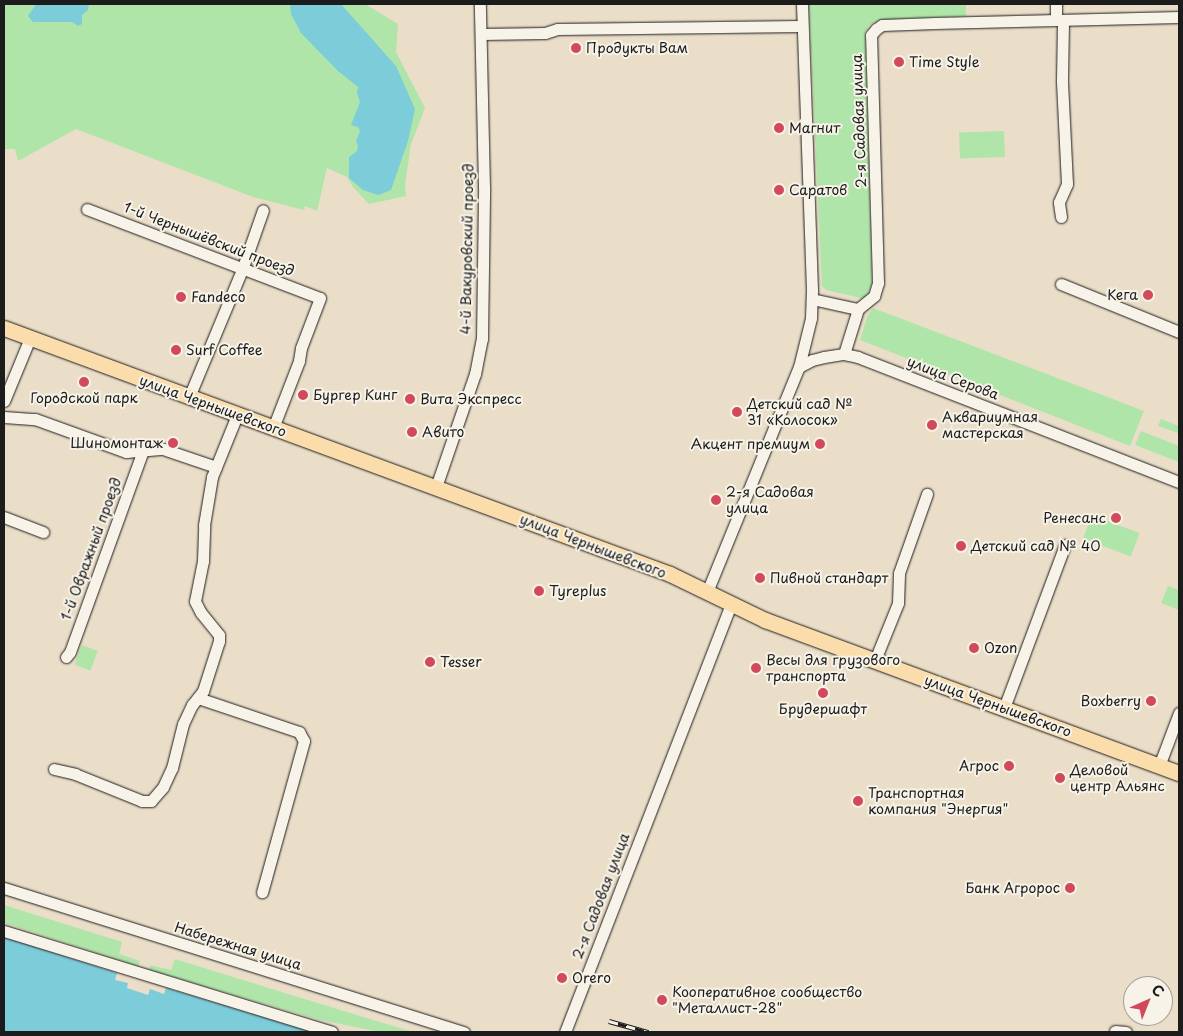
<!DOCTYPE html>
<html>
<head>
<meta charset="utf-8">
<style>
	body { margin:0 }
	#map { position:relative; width:1183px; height:1036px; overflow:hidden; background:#ebdec9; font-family:"Playpen Sans",sans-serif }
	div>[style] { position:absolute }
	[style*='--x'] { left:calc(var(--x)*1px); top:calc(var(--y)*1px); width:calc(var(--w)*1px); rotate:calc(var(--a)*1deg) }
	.green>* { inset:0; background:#afe5a8; transform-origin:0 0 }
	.water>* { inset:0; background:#7dccda }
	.roads { filter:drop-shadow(0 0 1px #1c1c1c) drop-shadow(0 0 1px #1c1c1c) }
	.minor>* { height:11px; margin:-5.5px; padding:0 5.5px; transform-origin:5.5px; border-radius:5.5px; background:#f7f3e8 }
	.major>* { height:15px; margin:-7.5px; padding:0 7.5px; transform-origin:7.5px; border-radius:7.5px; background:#faddab }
	.rail>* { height:5px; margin-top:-2.5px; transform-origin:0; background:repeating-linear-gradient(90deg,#f7f3e8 0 9px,#1c1c1c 0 18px); box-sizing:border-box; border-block:1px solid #1c1c1c }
	.dots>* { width:14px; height:14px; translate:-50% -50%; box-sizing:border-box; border:2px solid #f7f3e8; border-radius:50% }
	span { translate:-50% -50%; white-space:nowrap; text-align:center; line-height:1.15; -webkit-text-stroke:4px #f7f3e8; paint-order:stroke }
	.poi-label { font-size:14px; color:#1c1c1c }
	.left { translate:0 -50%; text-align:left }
	.right { translate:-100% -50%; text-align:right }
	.street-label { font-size:14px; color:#1c1c1c }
	.frame { position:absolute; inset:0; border:5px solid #1c1c1c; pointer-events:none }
	.north { position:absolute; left:1123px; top:976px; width:50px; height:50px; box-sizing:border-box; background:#f7f3e8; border:1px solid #9f9d96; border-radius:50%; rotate:44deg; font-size:14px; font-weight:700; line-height:20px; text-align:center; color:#1c1c1c }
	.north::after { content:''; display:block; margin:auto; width:18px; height:22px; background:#d1495b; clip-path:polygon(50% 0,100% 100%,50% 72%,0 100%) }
</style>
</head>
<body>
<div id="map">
	<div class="green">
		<i style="clip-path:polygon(4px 4px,365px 4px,398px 24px,396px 52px,425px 108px,411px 144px,405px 185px,406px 196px,369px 204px,353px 187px,347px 177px,327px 168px,317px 211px,305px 206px,304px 210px,253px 197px,76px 129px,18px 161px,15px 149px,4px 149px)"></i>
		<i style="clip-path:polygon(809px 4px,966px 4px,966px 16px,880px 20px,869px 25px,865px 33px,872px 284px,865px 299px,826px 290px,822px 286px)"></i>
		<i style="left:1004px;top:131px;width:26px;height:45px;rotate:88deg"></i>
		<i style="clip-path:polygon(873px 308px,1144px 411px,1130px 446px,860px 340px,867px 317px)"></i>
		<i style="clip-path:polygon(1161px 419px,1179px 426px,1178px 433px,1158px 426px)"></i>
		<i style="clip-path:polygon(1141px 431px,1179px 446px,1179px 462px,1135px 445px)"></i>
		<i style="left:1092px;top:515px;width:51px;height:25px;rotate:21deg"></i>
		<i style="clip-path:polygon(1168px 586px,1179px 590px,1179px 610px,1161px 603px)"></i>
		<i style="left:82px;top:645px;width:17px;height:21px;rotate:21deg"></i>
		<i style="clip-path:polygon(4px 905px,122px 942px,119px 954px,140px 961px,138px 966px,4px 923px)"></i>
		<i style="clip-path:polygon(175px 959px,324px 1005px,413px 1032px,380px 1032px,320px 1020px,149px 970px,150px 965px,171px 970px)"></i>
	</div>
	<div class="water">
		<i style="clip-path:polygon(36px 4px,89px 4px,88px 10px,82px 15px,82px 24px,78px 26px,72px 22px,33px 22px,28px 16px)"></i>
		<i style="clip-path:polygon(290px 4px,341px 4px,396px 66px,415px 109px,408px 141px,391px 190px,378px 195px,363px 190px,349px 178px,349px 157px,357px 151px,358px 146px,356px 141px,360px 131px,358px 127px,351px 125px,360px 102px,357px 93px,358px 87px,338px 71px,301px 33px,291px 14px)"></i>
		<i style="clip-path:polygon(4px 937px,117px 973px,115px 980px,128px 983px,127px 988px,148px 995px,150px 989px,164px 994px,166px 988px,313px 1032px,4px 1032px)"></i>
	</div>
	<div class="roads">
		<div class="minor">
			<i style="--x:1056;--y:4;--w:16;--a:90"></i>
			<i style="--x:482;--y:34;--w:63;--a:-0.9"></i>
			<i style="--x:545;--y:33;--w:13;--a:-18"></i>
			<i style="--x:557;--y:29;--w:245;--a:-0.7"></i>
			<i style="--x:87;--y:209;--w:249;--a:20.9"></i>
			<i style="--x:320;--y:298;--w:53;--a:110.8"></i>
			<i style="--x:301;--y:348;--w:13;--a:99"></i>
			<i style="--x:299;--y:361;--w:72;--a:111.2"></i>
			<i style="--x:1061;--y:217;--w:15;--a:-98"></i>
			<i style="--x:1059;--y:202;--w:20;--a:-66"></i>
			<i style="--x:1067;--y:184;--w:104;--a:-92.8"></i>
			<i style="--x:1062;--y:80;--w:60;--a:-89"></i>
			<i style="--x:1061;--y:284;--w:127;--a:22.1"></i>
			<i style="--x:812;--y:299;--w:47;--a:12.3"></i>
			<i style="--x:844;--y:354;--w:47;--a:-72.7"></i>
			<i style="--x:858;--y:309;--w:21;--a:-39"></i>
			<i style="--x:874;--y:296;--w:14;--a:-73"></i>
			<i style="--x:878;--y:283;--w:248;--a:-91.6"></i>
			<i style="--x:871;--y:35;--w:8;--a:-50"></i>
			<i style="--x:876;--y:29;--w:7;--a:-34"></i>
			<i style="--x:882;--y:25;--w:53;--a:-2.2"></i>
			<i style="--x:935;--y:23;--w:244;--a:-1.4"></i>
			<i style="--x:799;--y:367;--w:15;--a:-28"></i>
			<i style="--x:812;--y:360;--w:12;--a:-14"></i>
			<i style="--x:824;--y:357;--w:20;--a:-9"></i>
			<i style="--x:844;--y:354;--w:14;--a:12"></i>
			<i style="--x:858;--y:357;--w:344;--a:21.3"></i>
			<i style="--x:189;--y:397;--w:141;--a:-67.4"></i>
			<i style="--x:243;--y:267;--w:60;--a:-70.7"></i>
			<i style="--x:4;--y:401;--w:68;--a:-67.6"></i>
			<i style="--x:4;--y:417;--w:31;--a:4"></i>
			<i style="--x:35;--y:419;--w:97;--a:19.9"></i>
			<i style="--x:126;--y:452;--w:37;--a:-5"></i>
			<i style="--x:163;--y:449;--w:56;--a:18.8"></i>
			<i style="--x:436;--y:487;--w:120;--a:-71"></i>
			<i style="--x:475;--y:374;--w:36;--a:-79"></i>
			<i style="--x:482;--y:339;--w:152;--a:-89.2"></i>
			<i style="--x:484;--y:187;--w:183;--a:-91.3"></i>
			<i style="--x:4;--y:517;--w:42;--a:21"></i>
			<i style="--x:707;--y:592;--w:243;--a:-67.8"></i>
			<i style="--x:799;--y:367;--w:50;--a:-76.2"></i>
			<i style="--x:811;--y:318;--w:28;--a:-88"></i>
			<i style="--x:812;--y:290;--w:286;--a:-92"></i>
			<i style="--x:66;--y:657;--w:6;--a:-51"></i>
			<i style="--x:70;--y:652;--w:215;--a:-70.1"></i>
			<i style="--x:875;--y:660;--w:61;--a:-68"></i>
			<i style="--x:898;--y:603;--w:30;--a:-88"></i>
			<i style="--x:899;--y:573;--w:84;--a:-70.5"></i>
			<i style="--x:198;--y:698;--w:107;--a:18.6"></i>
			<i style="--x:299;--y:732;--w:10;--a:61"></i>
			<i style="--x:304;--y:741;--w:157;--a:105.5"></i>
			<i style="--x:1004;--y:708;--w:174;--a:-69.5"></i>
			<i style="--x:1159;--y:766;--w:57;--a:-69.3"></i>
			<i style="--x:54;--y:769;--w:22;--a:13"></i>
			<i style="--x:75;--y:774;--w:72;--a:21.9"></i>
			<i style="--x:142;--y:801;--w:9;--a:0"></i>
			<i style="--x:151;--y:801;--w:18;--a:-49"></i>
			<i style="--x:163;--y:787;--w:21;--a:-65"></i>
			<i style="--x:172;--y:768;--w:45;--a:-76"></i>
			<i style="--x:183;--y:724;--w:21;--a:-65"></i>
			<i style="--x:192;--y:705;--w:18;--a:-52"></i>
			<i style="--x:203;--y:691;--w:52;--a:-72.3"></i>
			<i style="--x:219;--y:641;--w:6;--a:-90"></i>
			<i style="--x:219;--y:635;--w:28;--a:-129"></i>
			<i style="--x:201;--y:613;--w:13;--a:-117"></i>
			<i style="--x:195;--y:601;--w:41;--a:-78.7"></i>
			<i style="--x:203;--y:561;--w:36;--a:-88"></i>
			<i style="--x:204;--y:525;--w:49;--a:-80.5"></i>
			<i style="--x:212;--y:477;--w:67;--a:-68"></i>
			<i style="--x:4;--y:888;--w:482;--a:17.4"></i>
			<i style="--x:4;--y:931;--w:343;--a:17.1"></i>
			<i style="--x:1115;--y:1031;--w:11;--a:5"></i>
			<i style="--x:565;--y:1032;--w:459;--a:-68.8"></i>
		</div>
		<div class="major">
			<i style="--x:4;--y:328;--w:710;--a:20.27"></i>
			<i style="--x:670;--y:574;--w:106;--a:25.8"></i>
			<i style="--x:765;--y:620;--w:441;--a:20.3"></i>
		</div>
	</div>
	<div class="rail">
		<i style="--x:609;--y:1021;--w:41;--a:15.8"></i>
	</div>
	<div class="dots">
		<i style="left:576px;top:48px;background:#d1495b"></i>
		<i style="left:899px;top:62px;background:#d1495b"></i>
		<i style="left:779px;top:128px;background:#d1495b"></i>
		<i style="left:779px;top:190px;background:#d1495b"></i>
		<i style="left:1148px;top:295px;background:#d1495b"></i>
		<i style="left:181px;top:297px;background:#d1495b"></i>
		<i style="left:176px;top:350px;background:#d1495b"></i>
		<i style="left:84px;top:382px;background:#d1495b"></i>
		<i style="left:303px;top:395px;background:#d1495b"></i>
		<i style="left:410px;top:399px;background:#d1495b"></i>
		<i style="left:737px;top:412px;background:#d1495b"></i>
		<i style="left:932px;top:425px;background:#d1495b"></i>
		<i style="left:412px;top:432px;background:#d1495b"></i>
		<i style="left:173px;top:443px;background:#d1495b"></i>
		<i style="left:820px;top:444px;background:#d1495b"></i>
		<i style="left:716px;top:500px;background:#d1495b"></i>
		<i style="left:1116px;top:518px;background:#d1495b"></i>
		<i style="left:961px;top:546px;background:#d1495b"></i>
		<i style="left:760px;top:578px;background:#d1495b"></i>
		<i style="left:539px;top:591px;background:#d1495b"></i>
		<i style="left:974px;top:648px;background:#d1495b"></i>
		<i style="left:430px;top:662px;background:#d1495b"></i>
		<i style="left:756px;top:668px;background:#d1495b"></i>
		<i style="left:823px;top:693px;background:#d1495b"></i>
		<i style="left:1151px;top:701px;background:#d1495b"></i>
		<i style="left:1009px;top:766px;background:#d1495b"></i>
		<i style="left:1060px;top:778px;background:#d1495b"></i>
		<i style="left:858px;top:801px;background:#d1495b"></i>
		<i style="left:1070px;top:888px;background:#d1495b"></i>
		<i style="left:562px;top:978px;background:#d1495b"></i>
		<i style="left:662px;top:1000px;background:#d1495b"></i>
	</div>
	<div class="poi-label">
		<span class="left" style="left:586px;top:48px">Продукты Вам</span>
		<span class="left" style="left:909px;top:62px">Time Style</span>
		<span class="left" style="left:789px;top:128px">Магнит</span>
		<span class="left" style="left:789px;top:190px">Саратов</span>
		<span class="right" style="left:1138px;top:295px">Кега</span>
		<span class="left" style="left:191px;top:297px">Fandeco</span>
		<span class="left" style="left:186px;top:350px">Surf Coffee</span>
		<span class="left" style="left:313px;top:395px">Бургер Кинг</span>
		<span style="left:84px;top:398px">Городской парк</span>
		<span class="left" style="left:420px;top:399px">Вита Экспресс</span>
		<span class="left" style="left:747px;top:412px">Детский сад №<br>31 «Колосок»</span>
		<span class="left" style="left:942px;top:425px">Аквариумная<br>мастерская</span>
		<span class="left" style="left:422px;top:432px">Авито</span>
		<span class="right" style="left:163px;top:443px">Шиномонтаж</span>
		<span class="right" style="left:810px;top:444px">Акцент премиум</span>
		<span class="left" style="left:726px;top:500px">2-я Садовая<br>улица</span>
		<span class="right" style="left:1106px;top:518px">Ренесанс</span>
		<span class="left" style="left:971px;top:546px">Детский сад № 40</span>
		<span class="left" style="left:770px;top:578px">Пивной стандарт</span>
		<span class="left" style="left:549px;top:591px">Tyreplus</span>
		<span class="left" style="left:984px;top:648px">Ozon</span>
		<span class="left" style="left:766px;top:668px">Весы для грузового<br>транспорта</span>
		<span class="left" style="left:440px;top:662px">Tesser</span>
		<span class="right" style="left:1141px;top:701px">Boxberry</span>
		<span style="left:823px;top:709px">Брудершафт</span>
		<span class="right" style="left:999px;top:766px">Агрос</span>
		<span class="left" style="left:1070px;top:778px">Деловой<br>центр Альянс</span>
		<span class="left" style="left:868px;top:801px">Транспортная<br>компания "Энергия"</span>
		<span class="right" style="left:1060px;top:888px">Банк Агророс</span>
		<span class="left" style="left:572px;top:978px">Orero</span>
		<span class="left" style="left:672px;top:1000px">Кооперативное сообщество<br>"Металлист-28"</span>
	</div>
	<div class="street-label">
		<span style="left:859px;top:121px;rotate:-92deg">2-я Садовая улица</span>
		<span style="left:209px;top:239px;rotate:21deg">1-й Чернышёвский проезд</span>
		<span style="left:467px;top:249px;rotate:-89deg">4-й Вакуровский проезд</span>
		<span style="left:953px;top:378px;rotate:21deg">улица Серова</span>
		<span style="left:213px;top:406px;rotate:20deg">улица Чернышевского</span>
		<span style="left:593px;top:546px;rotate:21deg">улица Чернышевского</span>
		<span style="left:91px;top:549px;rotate:-70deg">1-й Овражный проезд</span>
		<span style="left:998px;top:706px;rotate:20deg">улица Чернышевского</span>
		<span style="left:601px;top:896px;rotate:-69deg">2-я Садовая улица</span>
		<span style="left:238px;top:946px;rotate:17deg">Набережная улица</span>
	</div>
	<div class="frame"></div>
	<div class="north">С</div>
</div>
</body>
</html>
